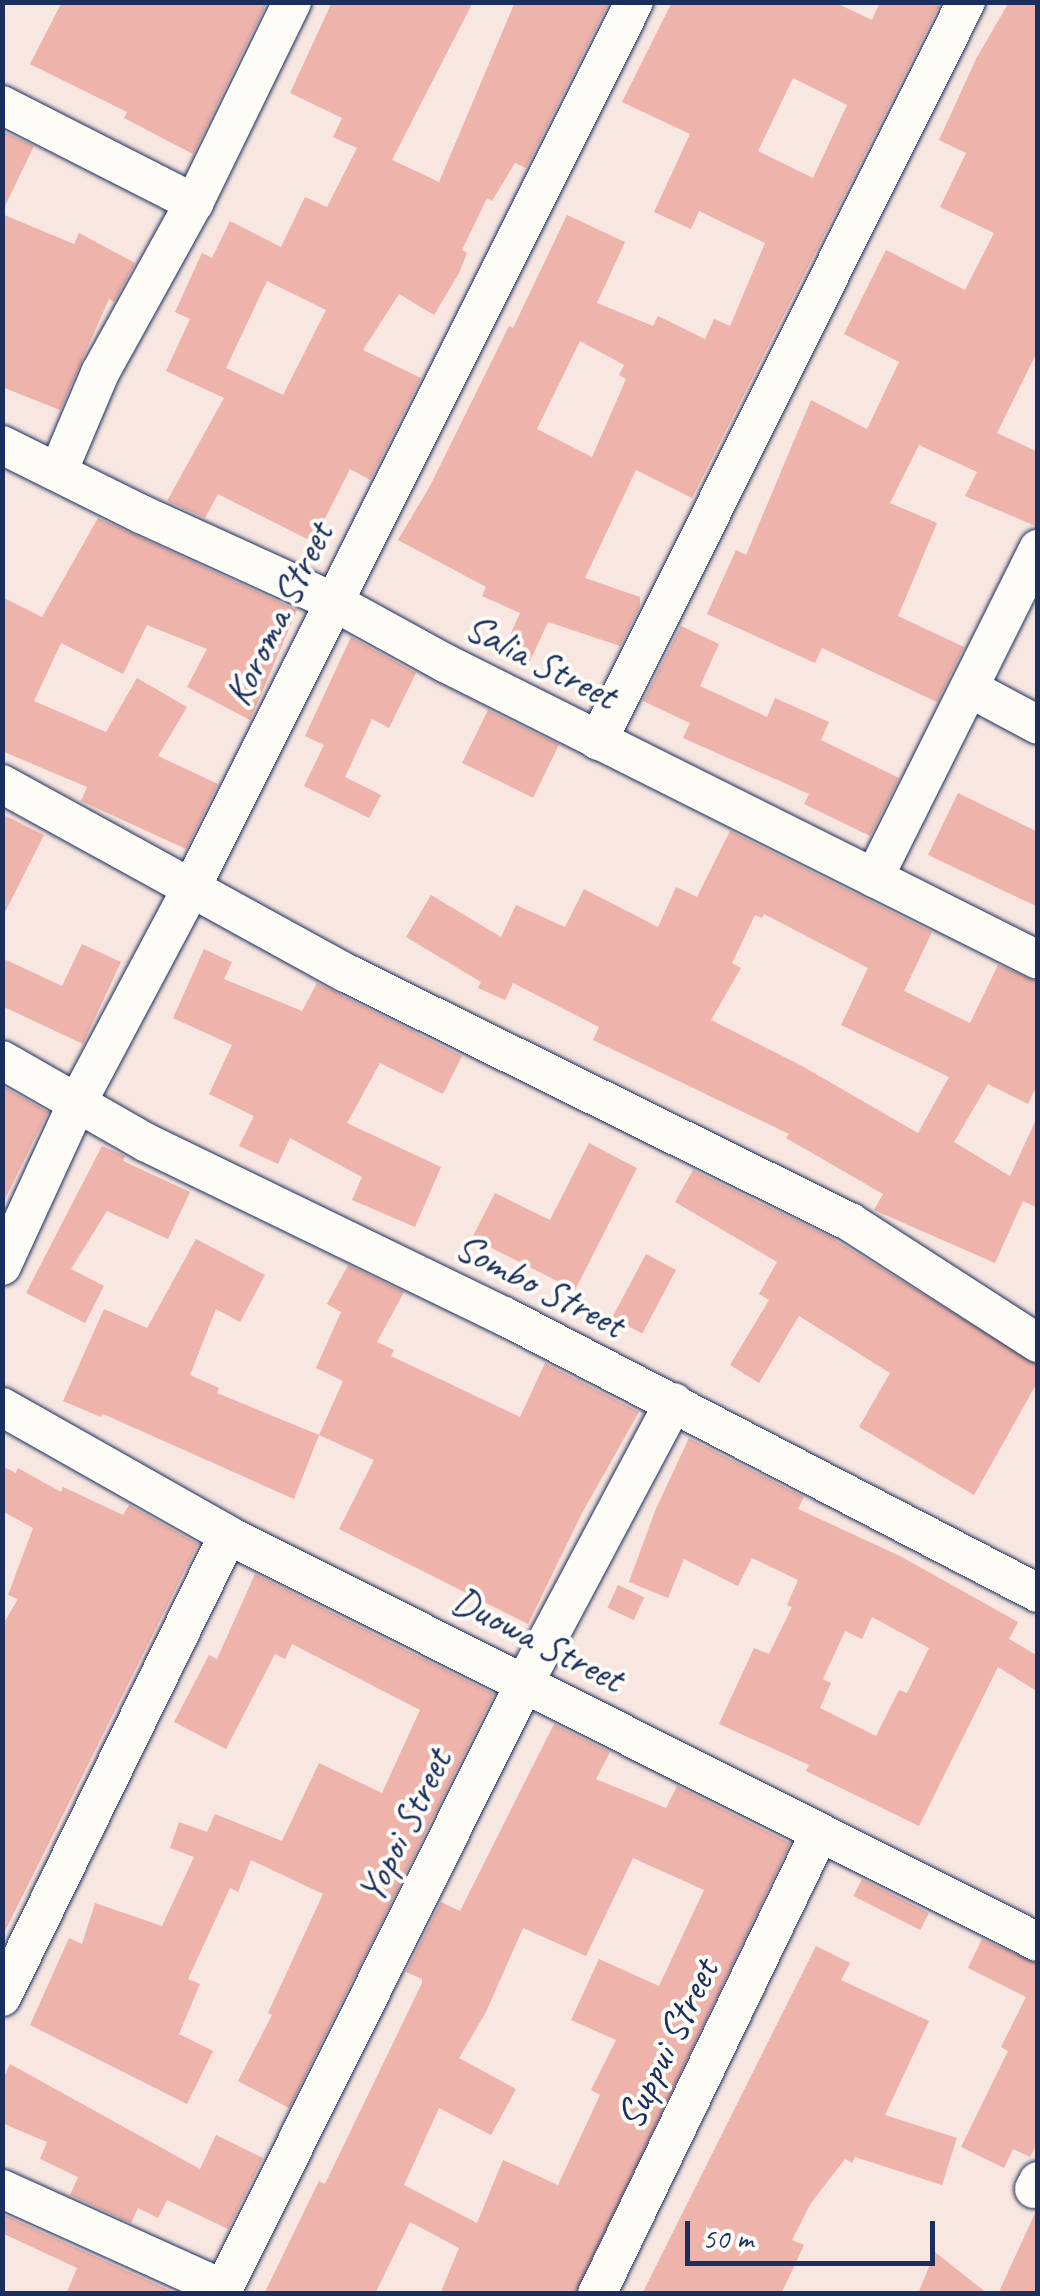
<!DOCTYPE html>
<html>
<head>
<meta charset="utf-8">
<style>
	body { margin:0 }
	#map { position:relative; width:1040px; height:2296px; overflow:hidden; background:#f8e6e0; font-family:Caveat,sans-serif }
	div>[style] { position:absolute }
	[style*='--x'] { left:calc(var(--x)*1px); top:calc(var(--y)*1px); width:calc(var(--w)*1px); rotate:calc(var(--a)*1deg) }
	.building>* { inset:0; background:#eeb3ab; transform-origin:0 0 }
	.roads { filter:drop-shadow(0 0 2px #1b2f5e) drop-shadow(0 0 2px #1b2f5e) }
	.street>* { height:38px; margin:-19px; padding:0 19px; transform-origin:19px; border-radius:19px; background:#fdfcf7 }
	span { translate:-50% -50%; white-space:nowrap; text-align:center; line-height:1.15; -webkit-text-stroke:8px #fdfcf7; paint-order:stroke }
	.street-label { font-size:40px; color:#1b2f5e }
	.frame { position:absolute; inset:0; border:5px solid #1b2f5e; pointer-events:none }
	.scale { position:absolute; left:685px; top:2221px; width:250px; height:45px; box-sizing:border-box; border:5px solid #1b2f5e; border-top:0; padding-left:12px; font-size:30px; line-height:35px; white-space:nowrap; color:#1b2f5e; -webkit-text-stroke:8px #fdfcf7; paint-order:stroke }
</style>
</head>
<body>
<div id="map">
	<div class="building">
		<i style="clip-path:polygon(62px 2px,267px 2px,193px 154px,124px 118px,127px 112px,30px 64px)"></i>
		<i style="clip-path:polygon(evenodd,332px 2px,473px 2px,392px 160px,439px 182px,515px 2px,609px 2px,526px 168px,515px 163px,492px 201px,487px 198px,462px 250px,467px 253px,459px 273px,434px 315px,399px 294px,363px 350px,421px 378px,370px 480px,350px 469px,313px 542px,218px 494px,205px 518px,167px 501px,224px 398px,166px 371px,190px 319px,175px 312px,202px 253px,212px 258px,230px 221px,281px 247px,305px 197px,327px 207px,357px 148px,333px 137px,342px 118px,290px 93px,332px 2px,267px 281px,326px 310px,283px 395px,226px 368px,267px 281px)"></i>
		<i style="clip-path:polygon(evenodd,672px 2px,834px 2px,872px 20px,880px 2px,941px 2px,692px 498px,636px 470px,585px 578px,640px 597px,640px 606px,620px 646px,548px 622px,529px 663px,503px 651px,520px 613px,482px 596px,486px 587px,398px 540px,430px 486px,509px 326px,513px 328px,567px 215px,625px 242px,597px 303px,653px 326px,658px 316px,705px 339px,714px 319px,730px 326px,765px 243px,699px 211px,691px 229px,654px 212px,690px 134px,622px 102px,672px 2px,793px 78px,847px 105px,813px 178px,758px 151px,793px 78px,672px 2px,580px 341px,624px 365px,619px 375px,626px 379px,592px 457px,537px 429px,580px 341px)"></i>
		<i style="clip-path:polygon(1009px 2px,1038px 2px,1038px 350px,997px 433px,1038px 452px,1038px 527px,965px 496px,977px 472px,919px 445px,890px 503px,937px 523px,898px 616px,964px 647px,937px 702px,822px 648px,815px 663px,707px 614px,736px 550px,746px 555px,811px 400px,867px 429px,899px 362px,844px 334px,886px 250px,965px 290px,994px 233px,940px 207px,966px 153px,939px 140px,976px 59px)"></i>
		<i style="clip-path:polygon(2px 131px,34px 146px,2px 212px)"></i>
		<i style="clip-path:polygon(2px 214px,74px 244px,79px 233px,135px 263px,114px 302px,109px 299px,60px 410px,2px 387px)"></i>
		<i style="clip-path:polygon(98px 518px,297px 610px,250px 720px,187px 687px,207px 649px,147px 625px,123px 674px,61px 643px,34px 701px,106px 732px,137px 678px,187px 707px,158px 756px,218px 784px,186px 849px,81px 801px,87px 787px,2px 751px,2px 597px,42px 617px)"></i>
		<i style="clip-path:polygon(681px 626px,719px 644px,700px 686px,767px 717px,775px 698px,829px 722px,821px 740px,899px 778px,870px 836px,804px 804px,809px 794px,683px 738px,690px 723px,643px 701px)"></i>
		<i style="clip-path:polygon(351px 637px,416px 673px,389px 728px,372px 719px,345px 777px,381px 795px,369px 818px,304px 786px,324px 745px,305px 736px)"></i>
		<i style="left:488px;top:710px;width:79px;height:59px;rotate:26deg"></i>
		<i style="clip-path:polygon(958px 793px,1038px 832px,1038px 907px,928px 855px)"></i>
		<i style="clip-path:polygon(2px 814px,44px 835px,2px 918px)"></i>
		<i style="clip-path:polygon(evenodd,730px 831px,932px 932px,904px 991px,970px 1023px,998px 965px,1038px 982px,1038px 1083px,1028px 1104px,988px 1084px,954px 1142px,1010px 1176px,1038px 1115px,1038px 1208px,1023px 1201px,995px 1263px,874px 1210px,883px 1194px,786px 1138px,789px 1134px,593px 1040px,599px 1027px,513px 983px,505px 1000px,478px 988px,481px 982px,406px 937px,431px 895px,501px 937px,516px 905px,565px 927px,584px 889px,658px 927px,676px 887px,697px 897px,730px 831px,764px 914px,868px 968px,841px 1025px,949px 1077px,918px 1133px,802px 1066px,711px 1020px,741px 968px,732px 963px,755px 915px,762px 918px,764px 914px)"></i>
		<i style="clip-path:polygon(82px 944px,121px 962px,83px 1044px,2px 1006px,2px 958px,62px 986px)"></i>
		<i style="clip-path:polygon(204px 949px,232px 962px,224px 979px,302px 1011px,317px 983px,462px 1056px,443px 1094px,380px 1063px,347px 1123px,441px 1167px,415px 1227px,352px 1200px,362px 1177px,290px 1138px,278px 1164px,239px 1146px,254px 1116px,209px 1094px,232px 1045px,173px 1018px)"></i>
		<i style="clip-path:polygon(2px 1086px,48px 1112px,2px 1205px)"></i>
		<i style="clip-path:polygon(589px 1143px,637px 1168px,575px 1290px,472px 1238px,495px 1193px,550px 1220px)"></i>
		<i style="clip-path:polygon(102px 1146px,125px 1156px,123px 1161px,190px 1192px,168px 1239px,107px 1211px,71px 1269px,104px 1286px,85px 1323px,26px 1293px)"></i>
		<i style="clip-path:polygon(693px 1170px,832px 1238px,1038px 1365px,1038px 1381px,974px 1495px,859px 1427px,890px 1373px,799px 1316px,759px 1383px,730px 1365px,769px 1300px,759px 1294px,777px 1262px,675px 1202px)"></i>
		<i style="clip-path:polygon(196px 1239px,265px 1275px,240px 1322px,216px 1309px,190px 1375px,219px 1388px,217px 1393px,319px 1435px,294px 1499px,103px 1414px,101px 1417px,63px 1401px,104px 1309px,147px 1328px)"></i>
		<i style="left:646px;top:1254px;width:34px;height:72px;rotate:28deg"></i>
		<i style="clip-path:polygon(348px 1265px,404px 1292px,377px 1342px,394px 1350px,391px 1356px,520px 1417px,545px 1363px,639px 1412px,582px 1513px,528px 1624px,339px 1529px,374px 1460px,319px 1435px,343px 1381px,316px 1368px,341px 1312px,327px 1304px)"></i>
		<i style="clip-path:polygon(evenodd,689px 1438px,804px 1497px,798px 1509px,900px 1556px,1018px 1622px,1009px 1639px,1038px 1656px,1038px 1692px,998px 1667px,919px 1826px,806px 1771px,809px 1765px,719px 1724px,754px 1648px,769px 1654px,792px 1607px,787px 1605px,798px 1580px,752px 1558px,738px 1586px,684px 1559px,668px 1598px,629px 1582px,655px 1511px,689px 1438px,872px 1617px,929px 1648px,907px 1693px,899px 1690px,876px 1736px,820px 1708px,831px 1683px,823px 1679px,845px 1631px,862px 1639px,872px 1617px)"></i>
		<i style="clip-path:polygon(2px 1466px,16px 1473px,18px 1468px,61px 1492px,63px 1487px,123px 1515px,129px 1505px,198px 1544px,2px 1937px,2px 1626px,18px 1599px,8px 1595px,33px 1528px,2px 1511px)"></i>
		<i style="clip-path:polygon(255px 1574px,494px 1694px,289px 2108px,238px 2081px,272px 2015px,268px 2013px,323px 1894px,251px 1860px,238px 1892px,230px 1888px,188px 1979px,200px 1984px,179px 2034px,213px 2051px,187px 2104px,30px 2025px,69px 1938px,82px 1944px,95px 1903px,162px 1926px,194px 1857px,170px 1848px,179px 1822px,207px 1832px,215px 1814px,282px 1841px,319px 1763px,382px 1793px,420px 1710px,292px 1644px,285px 1659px,275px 1654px,226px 1749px,174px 1722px,209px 1655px,217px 1659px)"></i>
		<i style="left:618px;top:1585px;width:29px;height:25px;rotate:25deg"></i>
		<i style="clip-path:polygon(evenodd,554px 1724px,610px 1752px,596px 1779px,666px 1808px,677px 1786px,790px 1843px,575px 2294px,440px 2294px,459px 2248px,410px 2222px,375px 2294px,264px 2294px,319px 2181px,325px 2184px,422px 1983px,422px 1979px,406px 1972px,441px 1902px,460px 1911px,554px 1724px,633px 1858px,704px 1890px,659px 1986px,599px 1959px,571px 2020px,616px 2040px,591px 2090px,600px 2095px,558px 2185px,503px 2160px,477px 2223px,404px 2185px,439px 2108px,491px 2135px,516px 2089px,459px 2058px,486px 2012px,523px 1928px,586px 1956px,633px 1858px)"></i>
		<i style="left:862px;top:1879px;width:75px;height:19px;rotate:27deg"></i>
		<i style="clip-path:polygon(982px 1939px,1038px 1964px,1038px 2142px,1030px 2157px,1013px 2149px,1004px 2168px,961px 2147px,1008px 2051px,1001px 2047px,1026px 1997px,968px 1968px)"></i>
		<i style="clip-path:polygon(816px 1946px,850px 1963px,841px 1980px,929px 2021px,885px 2115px,957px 2138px,942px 2185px,855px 2157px,852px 2163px,845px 2159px,811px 2203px,792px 2240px,804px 2245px,781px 2294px,642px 2294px)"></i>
		<i style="clip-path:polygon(10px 2064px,200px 2169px,216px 2135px,263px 2158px,228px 2229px,167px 2200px,158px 2218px,138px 2208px,131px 2223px,70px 2195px,78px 2177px,40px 2159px,47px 2142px,2px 2123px,2px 2081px)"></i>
		<i style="clip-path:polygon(1036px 2211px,1038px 2294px,998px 2294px)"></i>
		<i style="clip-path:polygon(2px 2214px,178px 2294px,66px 2294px,77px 2268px,2px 2233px)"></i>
		<i style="clip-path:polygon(935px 2252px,988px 2294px,918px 2294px)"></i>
	</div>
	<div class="roads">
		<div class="street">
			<i style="--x:2;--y:105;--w:216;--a:27"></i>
			<i style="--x:2;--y:445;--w:155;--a:26.4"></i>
			<i style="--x:141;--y:514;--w:212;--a:24.5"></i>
			<i style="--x:334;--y:602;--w:127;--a:28.8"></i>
			<i style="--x:445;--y:663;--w:663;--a:26.6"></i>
			<i style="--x:58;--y:472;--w:108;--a:-67"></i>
			<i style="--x:100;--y:373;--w:194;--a:-61.1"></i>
			<i style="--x:194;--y:203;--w:224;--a:-64"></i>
			<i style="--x:969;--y:688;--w:78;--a:28.2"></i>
			<i style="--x:598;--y:741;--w:826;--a:-63.53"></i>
			<i style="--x:2;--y:784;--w:393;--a:28.8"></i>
			<i style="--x:346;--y:973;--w:562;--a:26.29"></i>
			<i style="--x:850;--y:1222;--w:224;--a:32.8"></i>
			<i style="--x:874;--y:878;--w:368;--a:-63.5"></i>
			<i style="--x:2;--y:1060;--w:167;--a:29.8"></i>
			<i style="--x:147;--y:1143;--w:397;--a:25.9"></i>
			<i style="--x:504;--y:1316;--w:602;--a:27.42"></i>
			<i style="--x:2;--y:1266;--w:177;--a:-65.3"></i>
			<i style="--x:76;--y:1105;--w:249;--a:-62"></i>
			<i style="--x:193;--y:885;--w:987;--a:-63.46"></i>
			<i style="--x:2;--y:1407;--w:260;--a:29.5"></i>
			<i style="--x:228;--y:1535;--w:907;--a:26.68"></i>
			<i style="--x:2;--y:1997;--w:514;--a:-63.93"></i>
			<i style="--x:2;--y:2189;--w:243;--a:24.3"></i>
			<i style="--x:1034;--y:2189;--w:9;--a:-63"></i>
			<i style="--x:221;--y:2294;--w:683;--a:-63.58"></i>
			<i style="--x:525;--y:1682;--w:317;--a:-62"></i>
			<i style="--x:597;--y:2294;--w:511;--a:-64.24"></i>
		</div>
	</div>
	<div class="street-label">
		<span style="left:278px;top:614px;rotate:-64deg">Koroma Street</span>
		<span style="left:541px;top:661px;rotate:27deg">Salia Street</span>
		<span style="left:540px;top:1285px;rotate:27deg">Sombo Street</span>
		<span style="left:538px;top:1639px;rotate:27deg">Duowa Street</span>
		<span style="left:404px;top:1826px;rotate:-64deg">Yopoi Street</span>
		<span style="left:667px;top:2044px;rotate:-64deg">Suppui Street</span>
	</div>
	<div class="frame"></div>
	<div class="scale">50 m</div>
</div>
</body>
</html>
